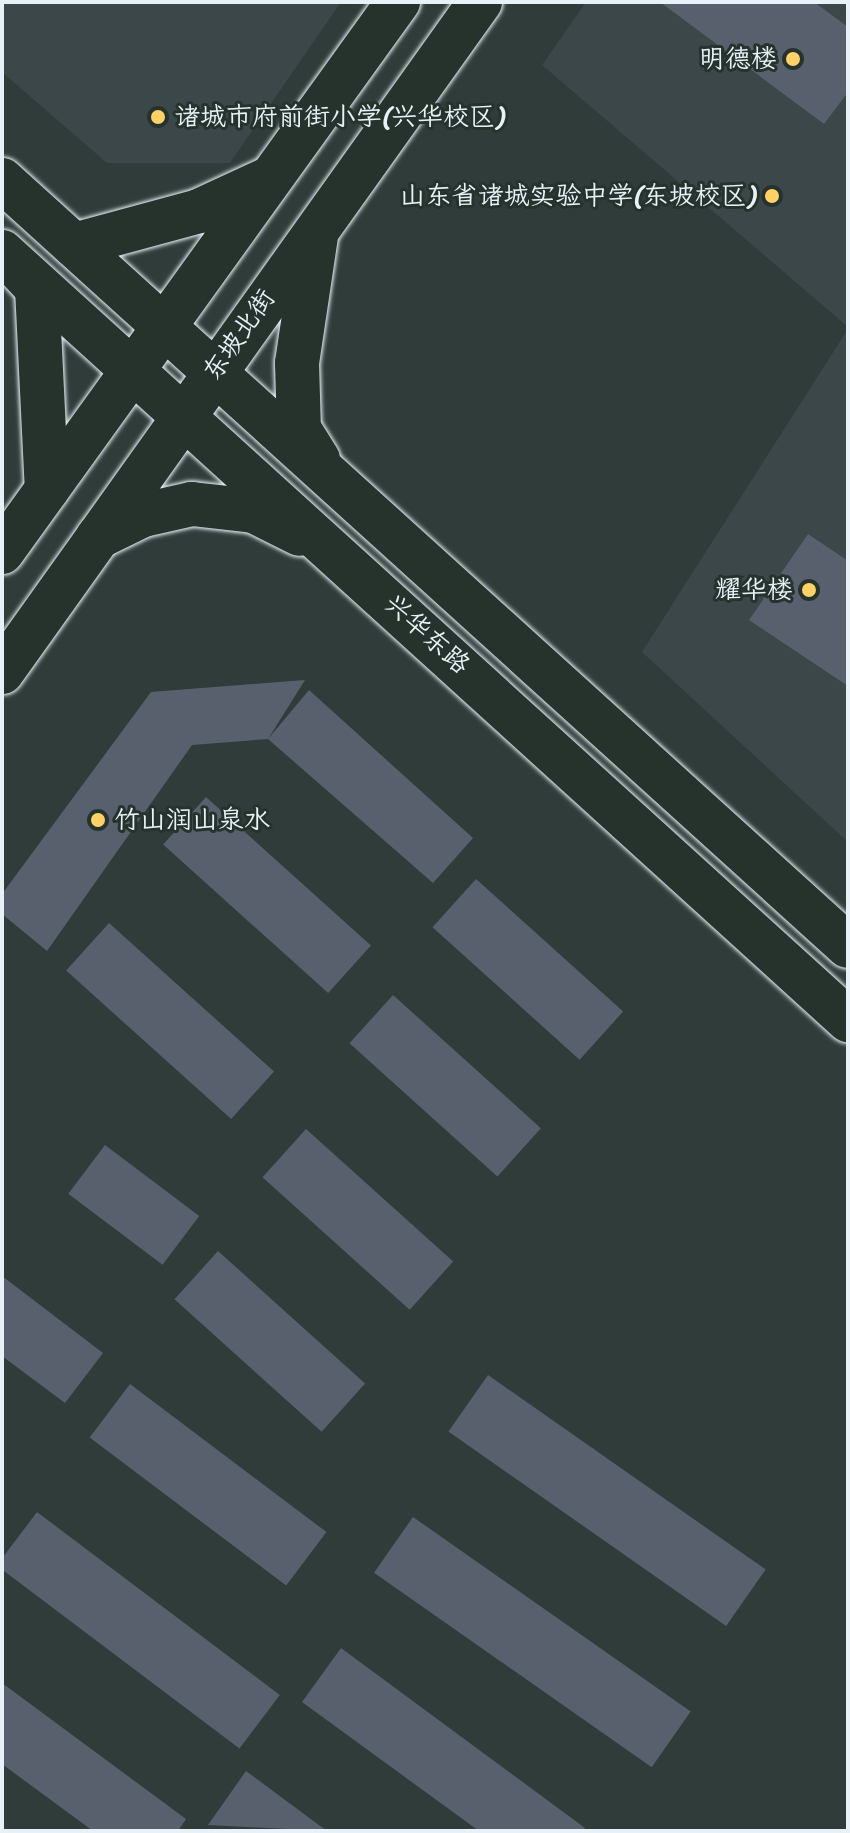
<!DOCTYPE html>
<html>
<head>
<meta charset="utf-8">
<style>
	body { margin:0 }
	#map { position:relative; width:850px; height:1833px; overflow:hidden; background:#303c3a; font-family:Sriracha,"LXGW WenKai TC",sans-serif }
	div>[style] { position:absolute }
	[style*='--x'] { left:calc(var(--x)*1px); top:calc(var(--y)*1px); width:calc(var(--w)*1px); rotate:calc(var(--a)*1deg) }
	.built>* { inset:0; background:#3c474a }
	.building>* { inset:0; background:#58606e; transform-origin:0 0 }
	.roads { filter:drop-shadow(0 0 2px #e8f1f8) drop-shadow(0 0 2px #e8f1f8) }
	.secondary>* { height:44px; margin:-22px; padding:0 22px; transform-origin:22px; border-radius:22px; background:#26332d }
	.dots>* { width:22px; height:22px; translate:-50% -50%; box-sizing:border-box; border:4px solid #26332d; border-radius:50% }
	span { translate:-50% -50%; white-space:nowrap; text-align:center; line-height:1.15; -webkit-text-stroke:6px #26332d; paint-order:stroke }
	.poi-label { font-size:26px; color:#e8f1f8 }
	.right { translate:-100% -50%; text-align:right }
	.left { translate:0 -50%; text-align:left }
	.street-label { font-size:26px; color:#e8f1f8 }
	.frame { position:absolute; inset:0; border:4px solid #e8f1f8; pointer-events:none }
</style>
</head>
<body>
<div id="map">
	<div class="built">
		<i style="clip-path:polygon(2px 2px,341px 2px,230px 163px,107px 163px,2px 72px)"></i>
		<i style="clip-path:polygon(586px 2px,848px 2px,848px 327px,542px 65px)"></i>
		<i style="clip-path:polygon(848px 329px,848px 842px,642px 652px)"></i>
	</div>
	<div class="building">
		<i style="clip-path:polygon(660px 2px,814px 2px,848px 27px,848px 92px,824px 124px)"></i>
		<i style="clip-path:polygon(808px 534px,848px 561px,848px 686px,749px 620px)"></i>
		<i style="clip-path:polygon(305px 680px,268px 739px,309px 690px,473px 838px,433px 883px,268px 739px,192px 745px,47px 951px,2px 914px,2px 894px,151px 692px)"></i>
		<i style="left:206px;top:797px;width:222px;height:64px;rotate:42deg"></i>
		<i style="left:476px;top:879px;width:198px;height:65px;rotate:42deg"></i>
		<i style="left:109px;top:923px;width:222px;height:64px;rotate:42deg"></i>
		<i style="left:393px;top:995px;width:199px;height:65px;rotate:42deg"></i>
		<i style="left:306px;top:1129px;width:198px;height:65px;rotate:42deg"></i>
		<i style="left:105px;top:1145px;width:118px;height:61px;rotate:37deg"></i>
		<i style="left:218px;top:1251px;width:198px;height:65px;rotate:42deg"></i>
		<i style="clip-path:polygon(2px 1276px,103px 1353px,65px 1403px,2px 1356px)"></i>
		<i style="left:488px;top:1375px;width:339px;height:69px;rotate:35deg"></i>
		<i style="left:130px;top:1384px;width:246px;height:67px;rotate:37deg"></i>
		<i style="left:37px;top:1512px;width:304px;height:67px;rotate:37deg"></i>
		<i style="left:413px;top:1517px;width:339px;height:68px;rotate:35deg"></i>
		<i style="clip-path:polygon(341px 1648px,585px 1828px,583px 1831px,479px 1831px,302px 1702px)"></i>
		<i style="clip-path:polygon(2px 1683px,186px 1819px,178px 1831px,93px 1831px,2px 1764px)"></i>
		<i style="clip-path:polygon(246px 1771px,327px 1831px,208px 1825px)"></i>
	</div>
	<div class="roads">
		<div class="secondary">
			<i style="--x:2;--y:180;--w:1141;--a:42.16"></i>
			<i style="--x:316;--y:236;--w:128;--a:98.5"></i>
			<i style="--x:297;--y:363;--w:66;--a:88.3"></i>
			<i style="--x:299;--y:429;--w:36;--a:58"></i>
			<i style="--x:74;--y:245;--w:130;--a:-15.2"></i>
			<i style="--x:199;--y:211;--w:74;--a:-24.8"></i>
			<i style="--x:2;--y:252;--w:1143;--a:42.23"></i>
			<i style="--x:20;--y:270;--w:25;--a:47"></i>
			<i style="--x:37;--y:288;--w:202;--a:87.2"></i>
			<i style="--x:98;--y:537;--w:50;--a:-26.1"></i>
			<i style="--x:143;--y:515;--w:50;--a:-12.7"></i>
			<i style="--x:192;--y:504;--w:62;--a:6.4"></i>
			<i style="--x:254;--y:511;--w:51;--a:26.6"></i>
			<i style="--x:2;--y:552;--w:678;--a:-54.25"></i>
			<i style="--x:2;--y:672;--w:823;--a:-54.49"></i>
		</div>
	</div>
	<div class="dots">
		<i style="left:793px;top:59px;background:#ffd166"></i>
		<i style="left:158px;top:117px;background:#ffd166"></i>
		<i style="left:772px;top:196px;background:#ffd166"></i>
		<i style="left:809px;top:590px;background:#ffd166"></i>
		<i style="left:98px;top:820px;background:#ffd166"></i>
	</div>
	<div class="poi-label">
		<span class="right" style="left:777px;top:59px">明德楼</span>
		<span class="left" style="left:174px;top:117px">诸城市府前街小学(兴华校区)</span>
		<span class="right" style="left:756px;top:196px">山东省诸城实验中学(东坡校区)</span>
		<span class="right" style="left:793px;top:590px">耀华楼</span>
		<span class="left" style="left:114px;top:820px">竹山润山泉水</span>
	</div>
	<div class="street-label">
		<span style="left:239px;top:335px;rotate:-55deg">东坡北街</span>
		<span style="left:427px;top:634px;rotate:42deg">兴华东路</span>
	</div>
	<div class="frame"></div>
</div>
</body>
</html>
